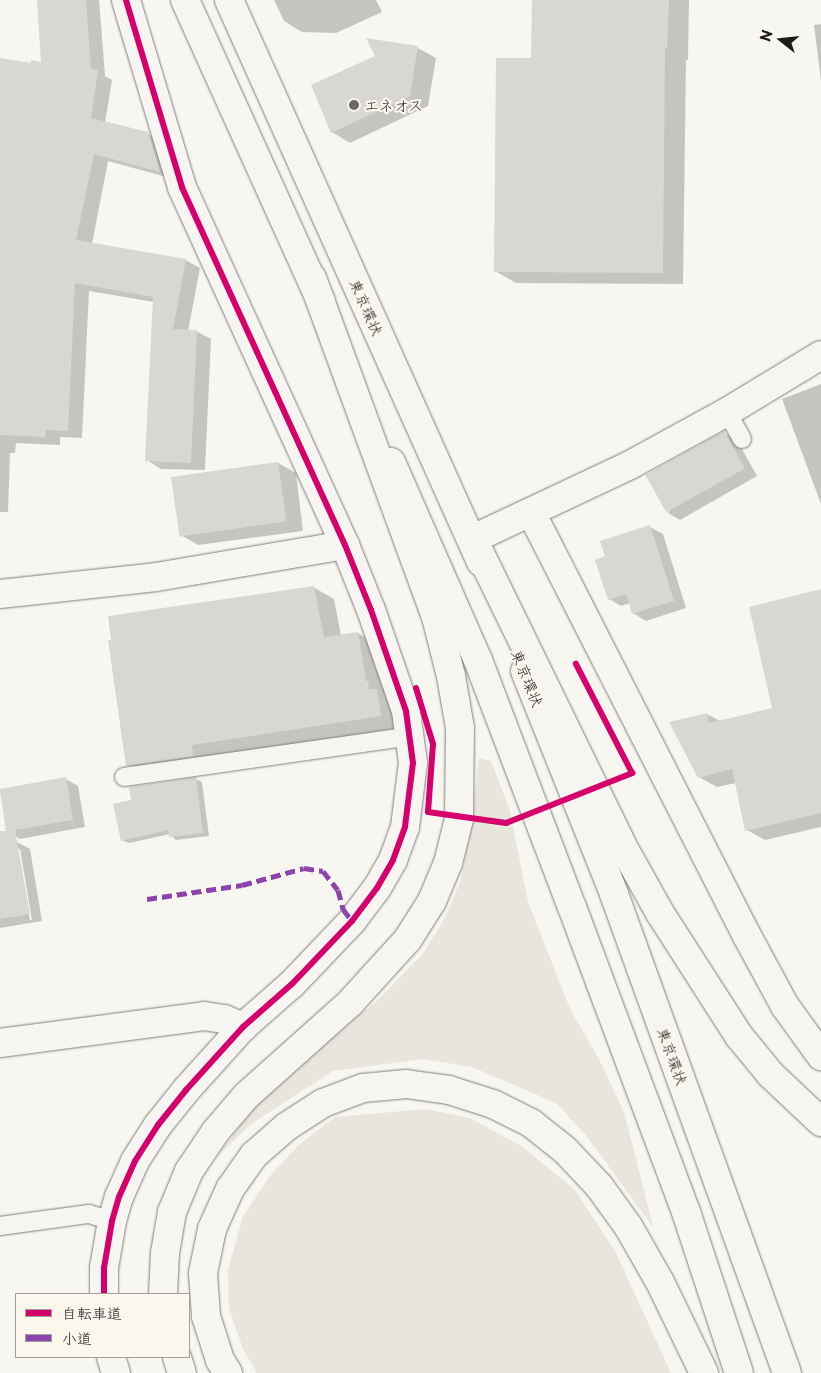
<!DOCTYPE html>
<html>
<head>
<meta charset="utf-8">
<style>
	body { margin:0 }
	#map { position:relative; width:821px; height:1373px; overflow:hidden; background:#f8f6f0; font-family:"Playpen Sans","Klee One",sans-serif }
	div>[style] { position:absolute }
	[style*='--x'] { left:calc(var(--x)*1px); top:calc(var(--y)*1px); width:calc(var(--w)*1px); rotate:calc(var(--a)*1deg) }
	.built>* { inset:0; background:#e8e5dd }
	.shadow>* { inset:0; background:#0003 }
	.building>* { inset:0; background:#d9d7d3; transform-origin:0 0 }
	.roads { filter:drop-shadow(0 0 1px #7f7e7b) drop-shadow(0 0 1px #7f7e7b) }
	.service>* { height:18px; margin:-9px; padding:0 9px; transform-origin:9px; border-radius:9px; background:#f6f5f1 }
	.minor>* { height:28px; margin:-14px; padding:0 14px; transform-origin:14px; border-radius:14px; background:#f6f5f1 }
	.trunk>* { height:28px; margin:-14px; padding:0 14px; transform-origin:14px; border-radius:14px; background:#f6f5f1 }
	.motorway>* { height:28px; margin:-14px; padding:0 14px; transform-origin:14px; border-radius:14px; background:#f6f5f1 }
	.quiet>* { height:5px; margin-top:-2.5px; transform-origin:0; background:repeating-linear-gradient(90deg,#8e44ad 0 10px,transparent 0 15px) }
	.cycleway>* { height:6px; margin:-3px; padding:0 3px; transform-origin:3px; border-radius:3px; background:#d6006c }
	.dots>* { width:14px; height:14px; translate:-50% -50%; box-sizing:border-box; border:2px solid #fbf7ec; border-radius:50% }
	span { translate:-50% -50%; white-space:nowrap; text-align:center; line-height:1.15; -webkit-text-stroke:4.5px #fbf7ec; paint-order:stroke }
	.poi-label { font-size:15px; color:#1c1c1c }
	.left { translate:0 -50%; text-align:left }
	.street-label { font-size:15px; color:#1c1c1c }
	.legend { position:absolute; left:15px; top:1293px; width:175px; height:65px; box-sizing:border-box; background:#fbf7ec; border:1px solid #a29f99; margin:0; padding:6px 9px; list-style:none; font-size:15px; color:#1c1c1c }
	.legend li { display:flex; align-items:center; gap:10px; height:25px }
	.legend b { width:25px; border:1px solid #a29f99 }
	.north { position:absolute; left:756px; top:15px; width:50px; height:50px; -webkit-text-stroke:4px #fbf7ec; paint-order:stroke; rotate:286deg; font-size:14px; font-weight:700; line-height:20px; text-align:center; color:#1c1c1c }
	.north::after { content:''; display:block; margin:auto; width:18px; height:22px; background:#1c1c1c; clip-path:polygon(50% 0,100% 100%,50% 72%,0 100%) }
</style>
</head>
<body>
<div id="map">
	<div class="built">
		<i style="clip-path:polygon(479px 758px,491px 761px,510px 811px,528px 902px,570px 1009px,599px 1059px,624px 1112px,653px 1227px,585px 1134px,556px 1103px,472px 1067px,423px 1059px,333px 1071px,251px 1124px,218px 1156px,253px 1108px,323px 1044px,379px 999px,424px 952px,446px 916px,461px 879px,470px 832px)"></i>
		<i style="clip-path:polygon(426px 1109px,470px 1118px,523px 1147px,575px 1190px,615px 1251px,671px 1373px,257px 1373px,243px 1349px,229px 1309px,228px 1271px,242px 1218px,272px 1173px,300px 1144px,335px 1117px)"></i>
	</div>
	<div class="shadow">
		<i style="clip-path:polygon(38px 0,99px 0,105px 76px,112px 80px,105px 123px,148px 134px,162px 142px,174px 179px,108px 161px,92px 244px,185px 260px,200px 268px,188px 331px,196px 331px,211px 339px,205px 470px,161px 469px,147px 460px,154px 302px,89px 291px,82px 438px,60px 437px,60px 445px,16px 443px,15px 453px,10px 453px,8px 512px,0 512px,0 59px,32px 65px,43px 63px)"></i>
		<i style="clip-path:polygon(274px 0,376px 0,382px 12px,336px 33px,302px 32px,284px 21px)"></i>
		<i style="clip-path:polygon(532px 0,689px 0,688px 60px,686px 60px,683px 284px,516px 283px,495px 271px,532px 59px)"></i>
		<i style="clip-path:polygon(821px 24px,821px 81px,814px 25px)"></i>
		<i style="clip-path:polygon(418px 48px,436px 58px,428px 106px,350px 143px,332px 132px)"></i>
		<i style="clip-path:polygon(821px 384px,821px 504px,782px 399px)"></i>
		<i style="clip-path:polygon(724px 433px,737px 440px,757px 476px,680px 520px,668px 513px)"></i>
		<i style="clip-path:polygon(278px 463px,296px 473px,303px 531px,198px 545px,179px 534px)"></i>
		<i style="clip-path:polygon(650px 527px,663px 534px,686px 608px,646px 621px,633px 613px,630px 603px,621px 606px,609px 599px,606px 557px)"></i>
		<i style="clip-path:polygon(313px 587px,334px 599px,341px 636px,358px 633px,378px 645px,401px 728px,212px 756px,148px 777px,127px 765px)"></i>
		<i style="clip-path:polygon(821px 591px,821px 827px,765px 840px,747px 830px,736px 783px,717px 787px,699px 777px,707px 714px,720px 721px,774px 708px)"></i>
		<i style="clip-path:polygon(66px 779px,78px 786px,85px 827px,20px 839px,7px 831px,0 790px)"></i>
		<i style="clip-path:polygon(196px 779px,202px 782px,209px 836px,176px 840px,170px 834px,129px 843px,122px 840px)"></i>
		<i style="clip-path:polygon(evenodd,17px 842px,30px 849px,42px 921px,0 928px,0 845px,17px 842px,17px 849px,20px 849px,32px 920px,30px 920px,17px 849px)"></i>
	</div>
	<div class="building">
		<i style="clip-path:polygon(37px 0,86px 0,91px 69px,98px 70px,91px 118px,148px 132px,160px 172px,94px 154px,76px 240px,186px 259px,173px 329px,197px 330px,191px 463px,145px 461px,153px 297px,75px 283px,68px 431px,46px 430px,45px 437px,0 435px,0 58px,31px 63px,31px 60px,41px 62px)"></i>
		<i style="clip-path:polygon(532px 0,669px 0,667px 48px,665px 48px,663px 273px,494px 272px,496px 58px,531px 58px)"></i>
		<i style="clip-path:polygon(366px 38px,418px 46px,410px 96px,331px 133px,311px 85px,375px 56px)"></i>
		<i style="left:724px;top:431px;width:43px;height:90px;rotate:61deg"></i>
		<i style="left:278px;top:462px;width:60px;height:108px;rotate:82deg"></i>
		<i style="clip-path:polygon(650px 525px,674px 601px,632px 614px,626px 594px,608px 600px,595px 560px,605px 556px,600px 541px)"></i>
		<i style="clip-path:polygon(314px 586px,324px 637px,358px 632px,366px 681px,368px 681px,369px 689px,377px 689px,381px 716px,192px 745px,193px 756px,126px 766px,108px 640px,111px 640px,108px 616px)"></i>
		<i style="clip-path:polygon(821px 589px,821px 813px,745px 831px,732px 769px,698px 778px,669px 722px,707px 713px,709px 723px,772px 708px,749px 607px)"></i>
		<i style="clip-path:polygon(66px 777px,73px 820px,15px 830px,30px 914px,0 919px,0 831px,6px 831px,0 789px)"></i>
		<i style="clip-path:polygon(196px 777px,203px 833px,169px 837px,168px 830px,121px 841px,113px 804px,131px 800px,129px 787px)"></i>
	</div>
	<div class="roads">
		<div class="service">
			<i style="--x:727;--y:412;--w:31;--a:61"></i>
			<i style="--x:124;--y:777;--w:290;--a:-8.1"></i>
			<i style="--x:0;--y:1226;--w:90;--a:-7.7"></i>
			<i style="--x:89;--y:1214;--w:24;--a:17"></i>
		</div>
		<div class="minor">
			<i style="--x:531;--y:512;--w:474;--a:63"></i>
			<i style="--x:746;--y:934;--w:82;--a:61.6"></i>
			<i style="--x:785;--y:1006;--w:62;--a:54.2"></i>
			<i style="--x:473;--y:539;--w:174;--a:-25.2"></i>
			<i style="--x:630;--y:465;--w:111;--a:-28.7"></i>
			<i style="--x:727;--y:412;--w:110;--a:-31.2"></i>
			<i style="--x:0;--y:594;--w:157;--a:-6.2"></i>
			<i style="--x:156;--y:577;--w:192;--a:-9.6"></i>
			<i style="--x:0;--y:1043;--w:206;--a:-7.5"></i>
			<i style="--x:204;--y:1016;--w:20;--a:9"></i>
			<i style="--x:224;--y:1019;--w:21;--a:23"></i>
			<i style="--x:104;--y:1294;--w:26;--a:-90"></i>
			<i style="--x:104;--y:1268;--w:48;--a:-80.3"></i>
			<i style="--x:112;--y:1221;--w:25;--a:-74"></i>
			<i style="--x:119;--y:1197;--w:39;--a:-66"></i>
			<i style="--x:135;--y:1161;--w:43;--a:-57.4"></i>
			<i style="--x:158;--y:1125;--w:45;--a:-51.3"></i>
			<i style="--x:186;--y:1090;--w:85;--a:-47.9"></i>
			<i style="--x:243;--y:1027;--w:65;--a:-41.3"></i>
			<i style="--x:292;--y:984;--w:87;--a:-46.4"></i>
			<i style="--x:352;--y:921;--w:41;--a:-52.9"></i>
			<i style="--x:377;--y:888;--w:32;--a:-60"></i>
			<i style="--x:393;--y:860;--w:35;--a:-70"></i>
			<i style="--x:405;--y:827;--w:64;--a:-82.9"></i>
			<i style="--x:413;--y:763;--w:52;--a:-97.7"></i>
			<i style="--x:406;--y:711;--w:107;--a:-109.1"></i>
			<i style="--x:371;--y:610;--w:70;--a:-111.8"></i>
			<i style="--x:345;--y:545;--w:393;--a:-114.5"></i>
			<i style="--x:182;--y:187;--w:195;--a:-106.7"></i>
			<i style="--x:111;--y:1357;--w:17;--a:73"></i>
		</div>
		<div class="trunk">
			<i style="--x:185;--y:0;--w:330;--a:65.7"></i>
			<i style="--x:229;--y:0;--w:616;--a:65.85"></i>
			<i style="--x:391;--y:462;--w:216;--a:66.3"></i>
			<i style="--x:478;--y:660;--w:264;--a:69.2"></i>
			<i style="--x:572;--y:907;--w:329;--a:69.5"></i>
			<i style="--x:687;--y:1215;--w:166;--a:71.8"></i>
			<i style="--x:525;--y:671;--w:240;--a:68.2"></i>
			<i style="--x:614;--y:894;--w:509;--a:70.14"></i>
		</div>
		<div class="motorway">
			<i style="--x:473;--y:539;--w:340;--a:64"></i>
			<i style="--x:622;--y:845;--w:78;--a:60.8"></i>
			<i style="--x:660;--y:913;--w:146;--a:57.3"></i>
			<i style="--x:739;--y:1036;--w:50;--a:50.6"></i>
			<i style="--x:771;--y:1075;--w:69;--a:43.2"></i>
			<i style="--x:163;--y:1294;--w:41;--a:-87.2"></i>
			<i style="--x:165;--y:1253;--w:42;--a:-80.3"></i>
			<i style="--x:172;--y:1212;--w:44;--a:-67.5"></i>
			<i style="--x:189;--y:1171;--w:48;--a:-56"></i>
			<i style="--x:216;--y:1131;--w:46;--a:-49.4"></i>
			<i style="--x:246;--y:1096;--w:140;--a:-41.8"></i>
			<i style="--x:350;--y:1003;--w:86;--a:-47.8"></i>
			<i style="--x:408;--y:939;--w:45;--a:-57.7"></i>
			<i style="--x:432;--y:901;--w:41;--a:-67.2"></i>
			<i style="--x:448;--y:863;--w:45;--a:-76"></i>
			<i style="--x:459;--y:819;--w:91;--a:-89.4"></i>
			<i style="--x:460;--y:728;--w:53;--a:-99.8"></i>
			<i style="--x:451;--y:676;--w:61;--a:-104.3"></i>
			<i style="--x:436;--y:617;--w:361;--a:-110.1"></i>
			<i style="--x:177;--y:1357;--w:17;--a:73"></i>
			<i style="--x:228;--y:1373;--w:15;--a:-122"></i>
			<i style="--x:220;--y:1360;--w:46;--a:-107.7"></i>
			<i style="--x:206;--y:1316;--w:43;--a:-94"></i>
			<i style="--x:203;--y:1273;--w:45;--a:-78.4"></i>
			<i style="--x:212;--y:1229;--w:44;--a:-65.8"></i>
			<i style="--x:230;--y:1189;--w:42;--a:-54.8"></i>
			<i style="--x:254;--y:1155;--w:43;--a:-41.2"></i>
			<i style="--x:286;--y:1127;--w:44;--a:-33"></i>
			<i style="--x:323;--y:1103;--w:43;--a:-20.6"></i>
			<i style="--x:363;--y:1088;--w:43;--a:-5.3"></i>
			<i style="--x:406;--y:1084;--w:43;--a:7.9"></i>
			<i style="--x:449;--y:1090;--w:46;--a:17.7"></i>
			<i style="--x:493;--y:1104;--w:42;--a:26.6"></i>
			<i style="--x:531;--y:1123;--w:43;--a:38.5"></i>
			<i style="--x:565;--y:1150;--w:50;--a:46.6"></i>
			<i style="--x:599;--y:1186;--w:49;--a:54.1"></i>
			<i style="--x:628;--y:1226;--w:64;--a:60.3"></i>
			<i style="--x:660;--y:1282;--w:101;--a:64.2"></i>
		</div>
	</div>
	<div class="quiet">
		<i style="--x:147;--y:899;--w:96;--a:-8.4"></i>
		<i style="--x:242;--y:885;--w:64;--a:-15.3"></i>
		<i style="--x:304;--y:868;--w:19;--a:9"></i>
		<i style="--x:323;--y:871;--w:24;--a:52"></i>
		<i style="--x:338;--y:890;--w:20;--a:75"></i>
		<i style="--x:343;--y:909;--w:15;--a:53"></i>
	</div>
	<div class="cycleway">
		<i style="--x:416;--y:688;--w:59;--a:73.1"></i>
		<i style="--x:433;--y:744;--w:68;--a:94.2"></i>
		<i style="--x:428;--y:812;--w:79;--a:8"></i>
		<i style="--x:506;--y:823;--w:136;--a:-21.6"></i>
		<i style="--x:632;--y:773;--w:123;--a:-117.2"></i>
		<i style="--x:104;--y:1294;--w:26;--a:-90"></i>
		<i style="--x:104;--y:1268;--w:48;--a:-80.3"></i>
		<i style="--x:112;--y:1221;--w:25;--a:-74"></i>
		<i style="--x:119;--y:1197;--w:39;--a:-66"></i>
		<i style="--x:135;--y:1161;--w:43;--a:-57.4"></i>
		<i style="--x:158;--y:1125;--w:45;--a:-51.3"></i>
		<i style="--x:186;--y:1090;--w:85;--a:-47.9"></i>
		<i style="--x:243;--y:1027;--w:65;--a:-41.3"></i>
		<i style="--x:292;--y:984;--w:87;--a:-46.4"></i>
		<i style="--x:352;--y:921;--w:41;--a:-52.9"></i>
		<i style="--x:377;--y:888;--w:32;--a:-60"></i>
		<i style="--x:393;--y:860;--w:35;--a:-70"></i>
		<i style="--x:405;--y:827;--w:64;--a:-82.9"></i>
		<i style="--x:413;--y:763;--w:52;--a:-97.7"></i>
		<i style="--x:406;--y:711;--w:107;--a:-109.1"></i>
		<i style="--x:371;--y:610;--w:70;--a:-111.8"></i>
		<i style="--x:345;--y:545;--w:393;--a:-114.5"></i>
		<i style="--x:182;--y:187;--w:195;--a:-106.7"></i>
	</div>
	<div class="dots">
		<i style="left:354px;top:105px;background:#696866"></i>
	</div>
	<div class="poi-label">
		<span class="left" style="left:364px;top:105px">エネオス</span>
	</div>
	<div class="street-label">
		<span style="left:367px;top:307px;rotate:66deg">東京環状</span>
		<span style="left:528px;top:678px;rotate:68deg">東京環状</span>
		<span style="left:673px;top:1056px;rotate:70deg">東京環状</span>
	</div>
	<ul class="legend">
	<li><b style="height:6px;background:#d6006c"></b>自転車道</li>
	<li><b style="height:6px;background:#8e44ad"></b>小道</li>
	</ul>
	<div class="north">N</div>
</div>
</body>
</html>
